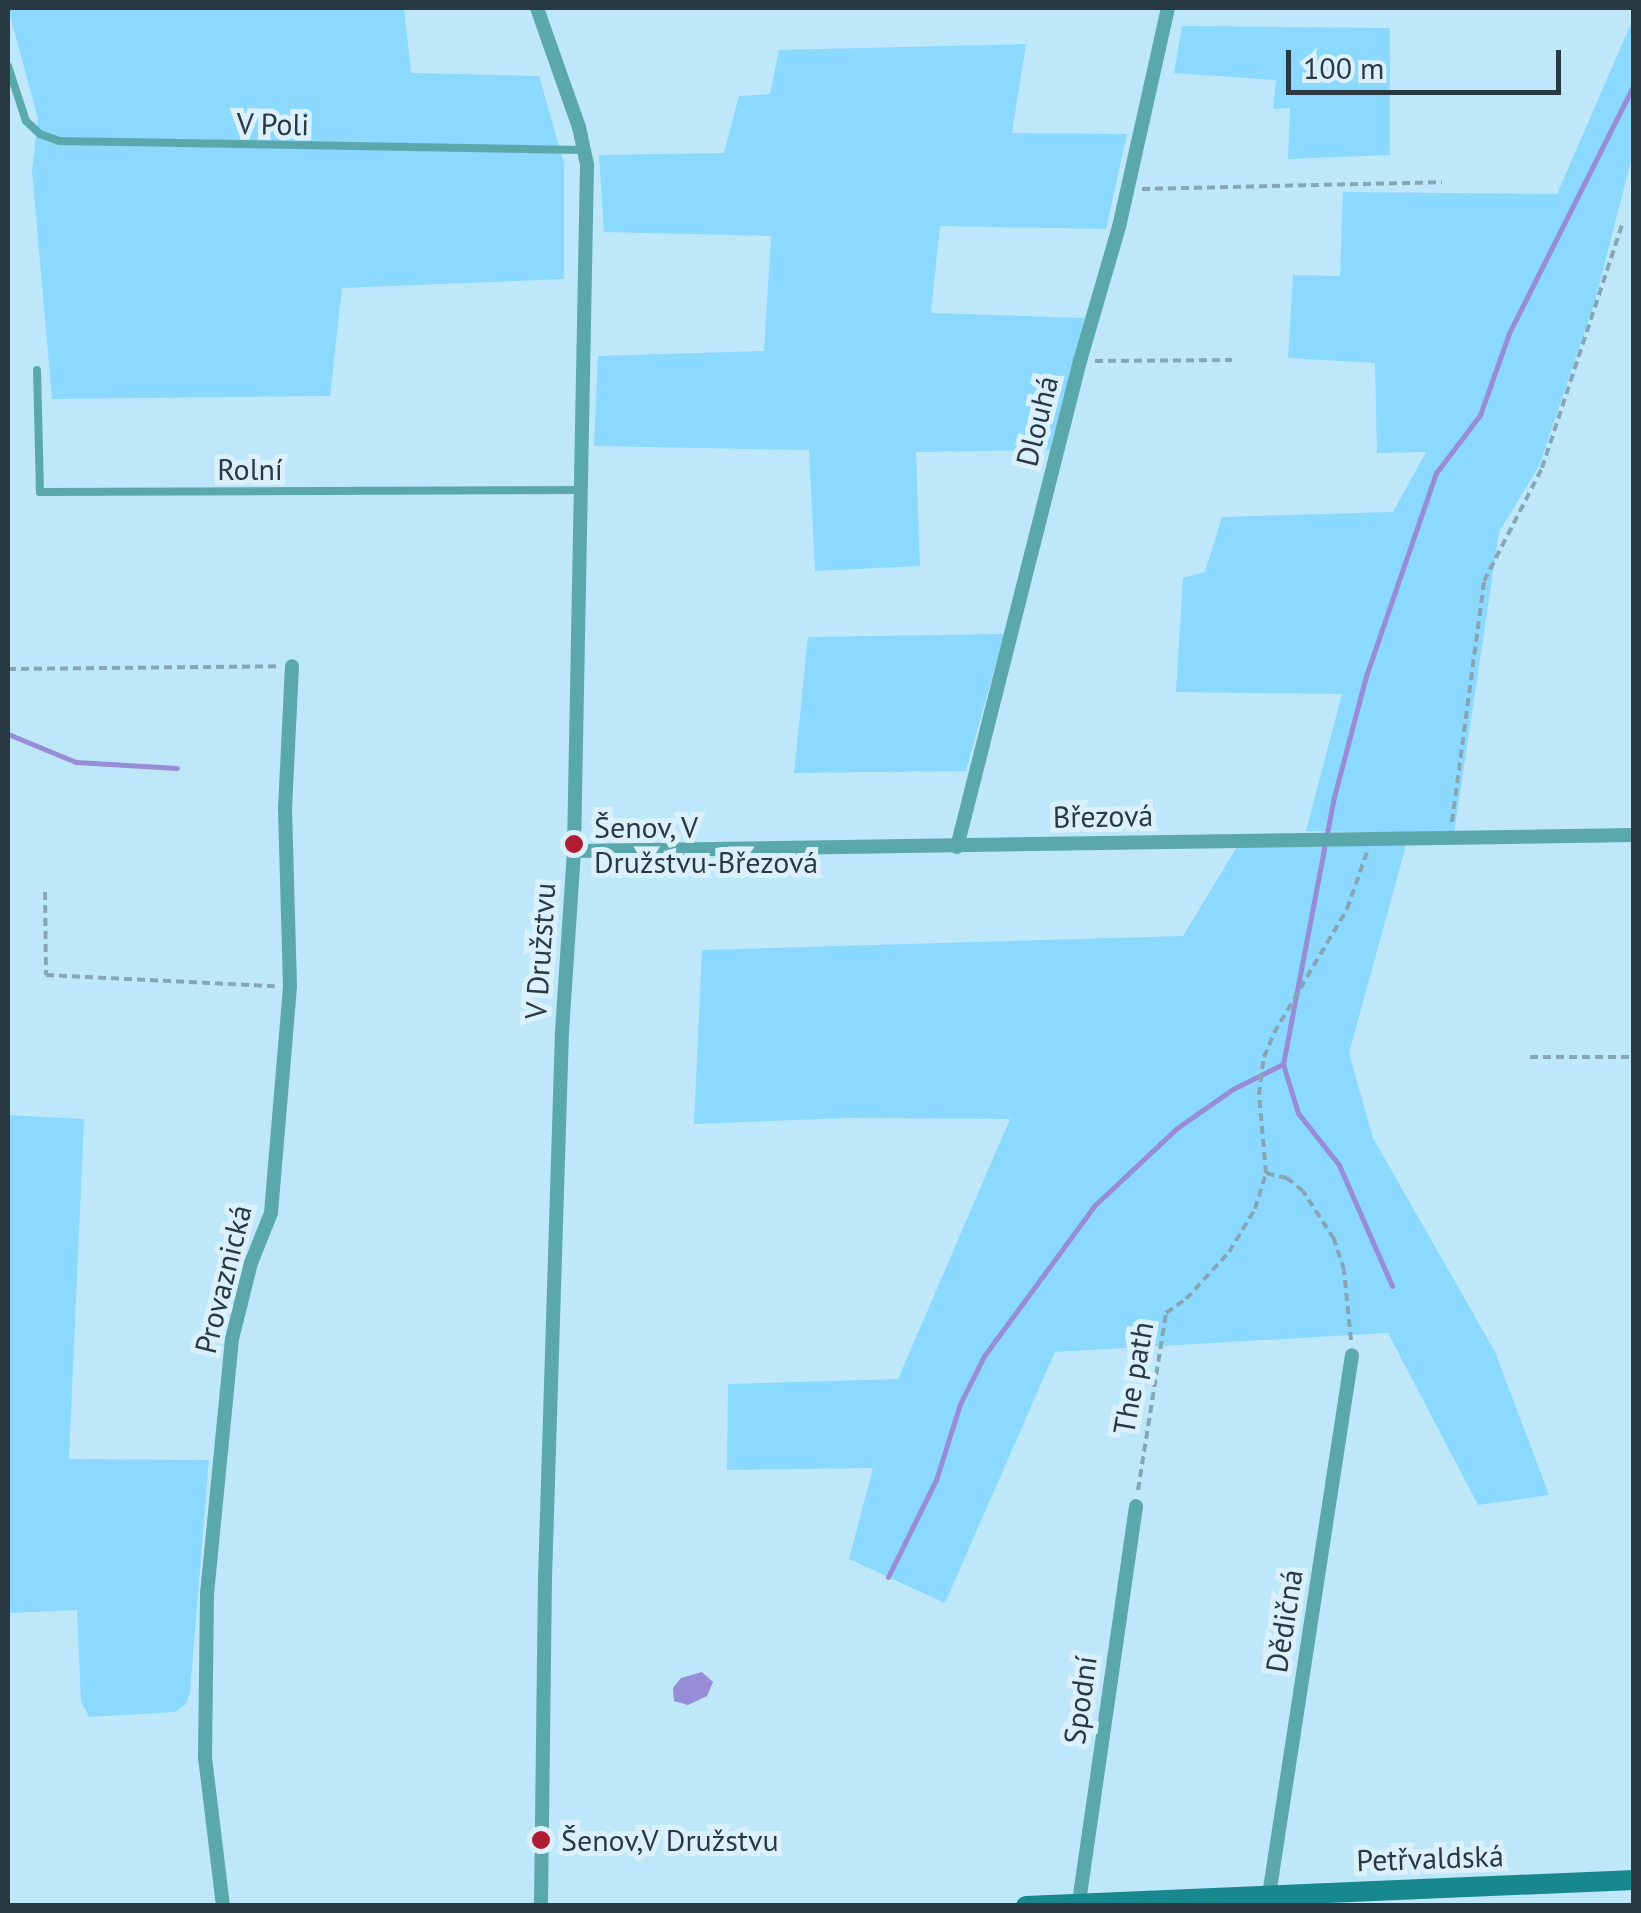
<!DOCTYPE html>
<html>
<head>
<meta charset="utf-8">
<style>
	body { margin:0 }
	#map { position:relative; width:1641px; height:1913px; overflow:hidden; background:#bfe7fa; font-family:"PT Sans",sans-serif }
	div>[style] { position:absolute }
	[style*='--x'] { left:calc(var(--x)*1px); top:calc(var(--y)*1px); width:calc(var(--w)*1px); rotate:calc(var(--a)*1deg) }
	.green>* { inset:0; background:#8bd9ff }
	.water>* { inset:0; background:#978cd7 }
	.stream>* { height:5px; margin:-2.5px; padding:0 2.5px; transform-origin:2.5px; border-radius:2.5px; background:#978cd7 }
	.path>* { height:4px; margin-top:-2px; transform-origin:0; background:repeating-linear-gradient(90deg,#87a6b5 0 8px,transparent 0 13px) }
	.service>* { height:8px; margin:-4px; padding:0 4px; transform-origin:4px; border-radius:4px; background:#5ba8ac }
	.minor>* { height:14px; margin:-7px; padding:0 7px; transform-origin:7px; border-radius:7px; background:#5ba8ac }
	.secondary>* { height:20px; margin:-10px; padding:0 10px; transform-origin:10px; border-radius:10px; background:#17888d }
	.dots>* { width:28px; height:28px; translate:-50% -50%; box-sizing:border-box; border:5px solid #daf1fd; border-radius:50% }
	span { translate:-50% -50%; white-space:nowrap; text-align:center; line-height:1.15; -webkit-text-stroke:10px #daf1fd; paint-order:stroke }
	.street-label { font-size:30px; color:#293941 }
	.poi-label { font-size:30px; color:#293941 }
	.left { translate:0 -50%; text-align:left }
	.frame { position:absolute; inset:0; border:10px solid #293941; pointer-events:none }
	.scale { position:absolute; left:1286px; top:50px; width:275px; height:45px; box-sizing:border-box; border:5px solid #293941; border-top:0; padding-left:12px; font-size:30px; line-height:35px; white-space:nowrap; color:#293941; -webkit-text-stroke:8px #daf1fd; paint-order:stroke }
</style>
</head>
<body>
<div id="map">
	<div class="green">
		<i style="clip-path:polygon(8px 8px,404px 8px,411px 73px,539px 76px,564px 163px,564px 279px,342px 288px,330px 396px,52px 399px,32px 170px,38px 119px)"></i>
		<i style="clip-path:polygon(1633px 19px,1633px 153px,1595px 301px,1539px 466px,1499px 532px,1454px 834px,1306px 831px,1342px 694px,1176px 692px,1183px 578px,1205px 572px,1222px 517px,1393px 512px,1426px 452px,1377px 453px,1375px 363px,1288px 358px,1293px 275px,1340px 276px,1343px 192px,1557px 194px)"></i>
		<i style="clip-path:polygon(1182px 26px,1390px 28px,1390px 155px,1288px 159px,1290px 108px,1273px 109px,1276px 80px,1174px 73px)"></i>
		<i style="clip-path:polygon(1026px 44px,1012px 133px,1127px 134px,1106px 229px,940px 226px,931px 313px,1085px 318px,1050px 450px,916px 452px,920px 566px,815px 571px,809px 450px,594px 446px,598px 356px,764px 351px,771px 236px,604px 232px,599px 155px,724px 153px,739px 96px,770px 94px,779px 50px)"></i>
		<i style="clip-path:polygon(1004px 634px,966px 771px,794px 773px,808px 637px)"></i>
		<i style="clip-path:polygon(1407px 842px,1349px 1053px,1373px 1138px,1495px 1352px,1549px 1495px,1478px 1505px,1388px 1333px,1055px 1352px,945px 1603px,849px 1559px,873px 1468px,727px 1470px,728px 1384px,898px 1379px,1010px 1119px,847px 1118px,694px 1124px,702px 950px,1183px 936px,1238px 845px)"></i>
		<i style="clip-path:polygon(8px 1115px,84px 1119px,69px 1459px,209px 1460px,190px 1692px,186px 1704px,175px 1712px,89px 1717px,81px 1701px,77px 1610px,8px 1613px)"></i>
	</div>
	<div class="water">
		<i style="clip-path:polygon(702px 1672px,713px 1682px,707px 1696px,688px 1705px,674px 1701px,673px 1688px,681px 1678px)"></i>
	</div>
	<div class="stream">
		<i style="--x:8;--y:734;--w:74;--a:22.4"></i>
		<i style="--x:76;--y:762;--w:101;--a:3.4"></i>
		<i style="--x:1283;--y:1064;--w:51;--a:73"></i>
		<i style="--x:1298;--y:1113;--w:66;--a:51.7"></i>
		<i style="--x:1339;--y:1165;--w:132;--a:66.3"></i>
		<i style="--x:888;--y:1577;--w:108;--a:-63.7"></i>
		<i style="--x:936;--y:1480;--w:80;--a:-72.5"></i>
		<i style="--x:960;--y:1404;--w:54;--a:-63.4"></i>
		<i style="--x:984;--y:1356;--w:187;--a:-53.7"></i>
		<i style="--x:1095;--y:1205;--w:112;--a:-43.2"></i>
		<i style="--x:1177;--y:1128;--w:68;--a:-34.9"></i>
		<i style="--x:1233;--y:1089;--w:56;--a:-26.6"></i>
		<i style="--x:1283;--y:1064;--w:272;--a:-79.2"></i>
		<i style="--x:1334;--y:797;--w:125;--a:-75.2"></i>
		<i style="--x:1366;--y:676;--w:215;--a:-71"></i>
		<i style="--x:1436;--y:473;--w:73;--a:-52.8"></i>
		<i style="--x:1480;--y:415;--w:87;--a:-70.5"></i>
		<i style="--x:1509;--y:333;--w:278;--a:-63.3"></i>
	</div>
	<div class="path">
		<i style="--x:1142;--y:189;--w:300;--a:-1.3"></i>
		<i style="--x:1095;--y:361;--w:137;--a:-0.4"></i>
		<i style="--x:8;--y:669;--w:269;--a:-0.6"></i>
		<i style="--x:1452;--y:822;--w:243;--a:-82.4"></i>
		<i style="--x:1484;--y:581;--w:127;--a:-62.8"></i>
		<i style="--x:1542;--y:468;--w:260;--a:-71.8"></i>
		<i style="--x:45;--y:892;--w:83;--a:89.3"></i>
		<i style="--x:46;--y:975;--w:229;--a:2.8"></i>
		<i style="--x:1530;--y:1057;--w:104;--a:0"></i>
		<i style="--x:1351;--y:1340;--w:70;--a:-95.7"></i>
		<i style="--x:1344;--y:1270;--w:33;--a:-108"></i>
		<i style="--x:1334;--y:1239;--w:57;--a:-122.9"></i>
		<i style="--x:1303;--y:1191;--w:21;--a:-141"></i>
		<i style="--x:1287;--y:1178;--w:22;--a:-167"></i>
		<i style="--x:1266;--y:1173;--w:78;--a:-95.1"></i>
		<i style="--x:1259;--y:1095;--w:38;--a:-83"></i>
		<i style="--x:1264;--y:1057;--w:26;--a:-67"></i>
		<i style="--x:1274;--y:1033;--w:144;--a:-59.5"></i>
		<i style="--x:1347;--y:909;--w:60;--a:-70.7"></i>
		<i style="--x:1138;--y:1490;--w:179;--a:-81"></i>
		<i style="--x:1166;--y:1313;--w:24;--a:-35"></i>
		<i style="--x:1186;--y:1299;--w:64;--a:-47.5"></i>
		<i style="--x:1229;--y:1252;--w:50;--a:-58.8"></i>
		<i style="--x:1255;--y:1209;--w:38;--a:-73"></i>
	</div>
	<div class="service">
		<i style="--x:8;--y:66;--w:58;--a:71.9"></i>
		<i style="--x:26;--y:121;--w:19;--a:43"></i>
		<i style="--x:40;--y:134;--w:20;--a:20"></i>
		<i style="--x:59;--y:141;--w:525;--a:0.98"></i>
		<i style="--x:37;--y:370;--w:122;--a:88.6"></i>
		<i style="--x:40;--y:492;--w:541;--a:-0.21"></i>
	</div>
	<div class="minor">
		<i style="--x:537;--y:8;--w:126;--a:70.6"></i>
		<i style="--x:579;--y:127;--w:39;--a:78"></i>
		<i style="--x:587;--y:165;--w:686;--a:91.09"></i>
		<i style="--x:574;--y:851;--w:180;--a:93.8"></i>
		<i style="--x:562;--y:1031;--w:546;--a:91.78"></i>
		<i style="--x:545;--y:1577;--w:329;--a:90.7"></i>
		<i style="--x:957;--y:847;--w:501;--a:-75.8"></i>
		<i style="--x:1080;--y:361;--w:140;--a:-73.8"></i>
		<i style="--x:1119;--y:227;--w:224;--a:-77.4"></i>
		<i style="--x:574;--y:851;--w:1060;--a:-0.86"></i>
		<i style="--x:1269;--y:1895;--w:546;--a:-81.26"></i>
		<i style="--x:1079;--y:1902;--w:400;--a:-81.8"></i>
		<i style="--x:223;--y:1906;--w:149;--a:-96.9"></i>
		<i style="--x:205;--y:1758;--w:164;--a:-89.3"></i>
		<i style="--x:207;--y:1594;--w:256;--a:-84.4"></i>
		<i style="--x:232;--y:1339;--w:78;--a:-76"></i>
		<i style="--x:251;--y:1263;--w:54;--a:-68.2"></i>
		<i style="--x:271;--y:1213;--w:227;--a:-85.2"></i>
		<i style="--x:290;--y:987;--w:178;--a:-91.6"></i>
		<i style="--x:285;--y:809;--w:143;--a:-87.2"></i>
	</div>
	<div class="secondary">
		<i style="--x:1026;--y:1906;--w:609;--a:-2.45"></i>
	</div>
	<div class="dots">
		<i style="left:574px;top:844px;background:#b01d33"></i>
		<i style="left:541px;top:1840px;background:#b01d33"></i>
	</div>
	<div class="street-label">
		<span style="left:273px;top:124px;rotate:1deg">V Poli</span>
		<span style="left:1037px;top:421px;rotate:-76deg">Dlouhá</span>
		<span style="left:250px;top:469px">Rolní</span>
		<span style="left:1103px;top:816px;rotate:-1deg">Březová</span>
		<span style="left:540px;top:951px;rotate:-86deg">V Družstvu</span>
		<span style="left:223px;top:1279px;rotate:-76deg">Provaznická</span>
		<span style="left:1133px;top:1378px;rotate:-80deg">The path</span>
		<span style="left:1284px;top:1621px;rotate:-81deg">Dědičná</span>
		<span style="left:1080px;top:1700px;rotate:-82deg">Spodní</span>
		<span style="left:1430px;top:1858px;rotate:-2deg">Petřvaldská</span>
	</div>
	<div class="poi-label">
		<span class="left" style="left:594px;top:844px">Šenov, V<br>Družstvu-Březová</span>
		<span class="left" style="left:561px;top:1840px">Šenov,V Družstvu</span>
	</div>
	<div class="frame"></div>
	<div class="scale">100 m</div>
</div>
</body>
</html>
